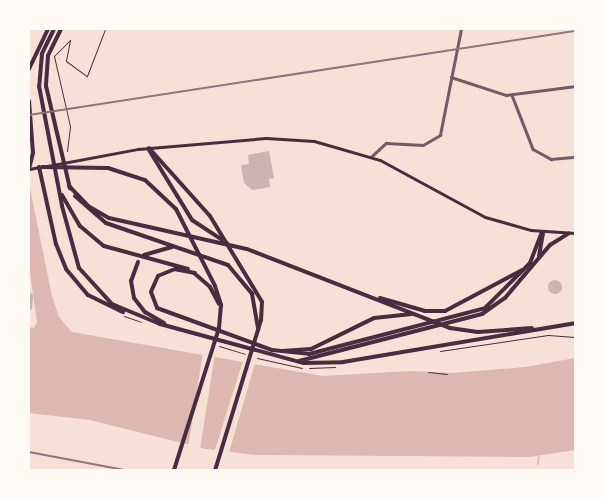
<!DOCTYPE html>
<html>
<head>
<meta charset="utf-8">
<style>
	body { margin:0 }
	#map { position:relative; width:604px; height:499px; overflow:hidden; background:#f7e1d7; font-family:"Sofia Sans Condensed",sans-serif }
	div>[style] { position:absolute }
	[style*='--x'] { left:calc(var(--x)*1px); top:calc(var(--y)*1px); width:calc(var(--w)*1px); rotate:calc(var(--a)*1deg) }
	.water>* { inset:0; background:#dcb8b0 }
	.pier>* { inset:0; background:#f7e1d7; transform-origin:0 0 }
	.stream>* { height:2px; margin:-1px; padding:0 1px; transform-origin:1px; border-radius:1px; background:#dcb8b0 }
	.building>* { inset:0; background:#ccb4b1 }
	.round { border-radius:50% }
	.path>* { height:1px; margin:-0.5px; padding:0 0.5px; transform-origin:0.5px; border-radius:0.5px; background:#4a2c40 }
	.minor>* { height:2.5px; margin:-1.25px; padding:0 1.25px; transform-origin:1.25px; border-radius:1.25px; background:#755966 }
	.secondary>* { height:3px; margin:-1.5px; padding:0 1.5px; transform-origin:1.5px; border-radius:1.5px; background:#4a2c40 }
	.primary>* { height:4px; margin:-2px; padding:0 2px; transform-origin:2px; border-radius:2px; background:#4a2c40 }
	.rail>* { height:2px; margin:-1px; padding:0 1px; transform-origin:1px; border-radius:1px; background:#8f747c }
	span { translate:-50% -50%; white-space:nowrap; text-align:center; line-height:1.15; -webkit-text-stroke:4px #fffaf5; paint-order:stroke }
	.frame { position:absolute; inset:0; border:30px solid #fffaf5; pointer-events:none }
</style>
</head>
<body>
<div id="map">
	<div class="water">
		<i style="clip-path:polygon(29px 183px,52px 296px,59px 317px,72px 332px,323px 376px,410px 371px,452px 373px,526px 367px,575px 358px,575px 450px,529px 457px,255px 455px,206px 449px,90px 420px,29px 413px,29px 327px,34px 328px,37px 322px,29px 266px)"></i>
	</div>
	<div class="pier">
		<i style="left:203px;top:353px;width:12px;height:95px;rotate:9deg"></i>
		<i style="clip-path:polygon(243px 361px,255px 363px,228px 456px,214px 453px)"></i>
	</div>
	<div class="stream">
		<i style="--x:538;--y:464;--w:10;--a:-84"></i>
	</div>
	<div class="building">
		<i style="clip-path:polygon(269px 151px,274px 178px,269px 179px,270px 187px,252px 190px,244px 183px,241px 165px,249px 164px,248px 155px)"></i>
		<i class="round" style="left:548px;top:280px;width:14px;height:14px"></i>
		<i style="clip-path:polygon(29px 292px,33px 294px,32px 310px,29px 309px)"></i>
	</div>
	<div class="path">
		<i style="--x:67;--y:151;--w:25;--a:-83"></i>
		<i style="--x:70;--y:126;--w:72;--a:-102.9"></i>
		<i style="--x:54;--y:56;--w:23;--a:-45"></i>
		<i style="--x:70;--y:40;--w:21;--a:101"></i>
		<i style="--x:66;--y:61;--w:26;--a:36"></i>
		<i style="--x:87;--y:76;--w:50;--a:-69"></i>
		<i style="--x:124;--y:316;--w:18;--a:19"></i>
		<i style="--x:219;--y:346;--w:27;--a:17"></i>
		<i style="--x:440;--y:351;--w:109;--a:-8.4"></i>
		<i style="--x:548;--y:335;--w:27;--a:4"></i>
		<i style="--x:257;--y:358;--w:46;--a:12.5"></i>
		<i style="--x:309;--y:368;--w:26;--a:-2"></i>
		<i style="--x:428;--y:372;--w:19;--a:6"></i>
	</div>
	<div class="minor">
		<i style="--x:451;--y:77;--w:58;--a:18.1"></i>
		<i style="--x:506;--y:95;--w:70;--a:-7.4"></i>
		<i style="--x:512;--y:95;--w:58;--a:68.7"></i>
		<i style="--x:533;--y:149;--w:21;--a:29"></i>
		<i style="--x:551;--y:159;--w:24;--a:-5"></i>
		<i style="--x:372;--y:156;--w:19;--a:-43"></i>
		<i style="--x:386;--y:143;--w:37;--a:3"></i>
		<i style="--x:423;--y:145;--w:20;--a:-30"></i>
		<i style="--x:440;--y:135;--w:108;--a:-78.8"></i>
	</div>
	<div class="secondary">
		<i style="--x:47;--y:166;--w:93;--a:-10.6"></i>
		<i style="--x:138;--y:149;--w:128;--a:-4.9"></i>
		<i style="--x:266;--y:138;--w:48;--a:3.6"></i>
		<i style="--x:314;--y:141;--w:69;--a:16.1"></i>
		<i style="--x:380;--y:160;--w:119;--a:28.5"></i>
		<i style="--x:485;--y:217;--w:48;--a:15.8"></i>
		<i style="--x:531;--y:230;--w:44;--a:3.9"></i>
		<i style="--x:29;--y:169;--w:11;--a:-10"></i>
	</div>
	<div class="primary">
		<i style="--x:54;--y:29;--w:28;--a:116"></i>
		<i style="--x:42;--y:54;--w:32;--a:95"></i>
		<i style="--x:39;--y:86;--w:122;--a:79.1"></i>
		<i style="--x:62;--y:206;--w:64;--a:74.7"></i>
		<i style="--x:79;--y:268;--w:49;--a:47.5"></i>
		<i style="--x:112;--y:304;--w:52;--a:22.6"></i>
		<i style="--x:160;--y:324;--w:149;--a:15.2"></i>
		<i style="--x:304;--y:363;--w:39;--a:-1"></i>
		<i style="--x:343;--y:362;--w:235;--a:-9.5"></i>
		<i style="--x:61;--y:29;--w:30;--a:116"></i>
		<i style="--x:48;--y:56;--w:30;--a:94"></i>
		<i style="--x:46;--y:86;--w:105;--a:76.8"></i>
		<i style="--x:29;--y:69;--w:44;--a:-64.6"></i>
		<i style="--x:29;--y:101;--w:52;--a:85.6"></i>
		<i style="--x:33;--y:153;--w:16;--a:104"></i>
		<i style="--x:149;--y:148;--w:91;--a:48.1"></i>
		<i style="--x:210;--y:216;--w:100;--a:58.8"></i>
		<i style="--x:262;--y:302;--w:18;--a:93"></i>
		<i style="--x:261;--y:320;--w:157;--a:107"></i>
		<i style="--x:149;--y:150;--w:82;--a:58.4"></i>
		<i style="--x:192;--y:220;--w:42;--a:33.3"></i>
		<i style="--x:39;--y:167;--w:79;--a:77.6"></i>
		<i style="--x:56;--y:244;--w:27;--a:68"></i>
		<i style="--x:66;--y:269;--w:34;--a:50"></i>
		<i style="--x:88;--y:295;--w:39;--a:26"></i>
		<i style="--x:42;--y:167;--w:66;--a:0.9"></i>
		<i style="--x:108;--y:168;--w:39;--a:18"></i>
		<i style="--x:145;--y:180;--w:42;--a:43.1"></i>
		<i style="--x:176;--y:209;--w:86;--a:63.1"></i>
		<i style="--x:215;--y:286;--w:20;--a:72"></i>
		<i style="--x:221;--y:305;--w:23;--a:95"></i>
		<i style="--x:219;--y:328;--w:149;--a:107.6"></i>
		<i style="--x:69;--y:186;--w:28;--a:46"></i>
		<i style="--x:88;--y:206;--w:24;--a:30"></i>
		<i style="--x:109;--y:218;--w:141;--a:12.7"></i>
		<i style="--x:247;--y:249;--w:218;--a:21.3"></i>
		<i style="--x:450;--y:328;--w:28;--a:8"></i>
		<i style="--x:478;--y:332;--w:54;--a:-4.2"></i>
		<i style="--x:62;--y:195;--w:36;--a:60"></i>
		<i style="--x:80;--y:226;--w:31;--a:40"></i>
		<i style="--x:104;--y:246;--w:87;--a:15.3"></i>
		<i style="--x:75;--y:196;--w:41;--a:41.1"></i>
		<i style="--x:106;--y:223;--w:129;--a:19"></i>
		<i style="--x:228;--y:265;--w:38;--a:50"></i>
		<i style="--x:252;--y:294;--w:36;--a:80"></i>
		<i style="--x:144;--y:255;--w:29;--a:-16"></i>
		<i style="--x:539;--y:256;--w:23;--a:-80"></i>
		<i style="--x:138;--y:262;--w:20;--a:110"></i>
		<i style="--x:131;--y:281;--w:17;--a:80"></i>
		<i style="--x:134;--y:298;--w:18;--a:52"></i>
		<i style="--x:145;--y:312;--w:22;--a:30"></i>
		<i style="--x:194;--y:273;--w:21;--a:41"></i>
		<i style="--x:210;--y:287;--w:19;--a:62"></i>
		<i style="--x:195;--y:273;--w:20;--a:-169"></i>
		<i style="--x:175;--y:269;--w:18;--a:158"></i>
		<i style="--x:158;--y:276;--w:17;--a:114"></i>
		<i style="--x:151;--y:292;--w:17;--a:69"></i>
		<i style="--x:157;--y:308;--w:122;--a:20.1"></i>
		<i style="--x:272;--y:350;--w:37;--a:6"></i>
		<i style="--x:309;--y:354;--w:182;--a:-14.6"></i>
		<i style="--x:485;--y:308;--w:64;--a:-45"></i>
		<i style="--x:530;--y:263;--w:33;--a:-69"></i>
		<i style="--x:380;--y:298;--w:47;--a:16.1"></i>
		<i style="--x:425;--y:311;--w:20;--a:0"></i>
		<i style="--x:445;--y:311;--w:87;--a:-28"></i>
		<i style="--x:282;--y:351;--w:29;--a:-4"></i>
		<i style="--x:311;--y:349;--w:70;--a:-26.2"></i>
		<i style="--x:374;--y:318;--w:38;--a:-6"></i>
		<i style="--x:299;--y:361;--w:189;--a:-14.4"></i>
		<i style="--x:482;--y:314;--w:28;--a:-35"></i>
		<i style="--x:505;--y:298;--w:70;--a:-49.7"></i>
		<i style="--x:550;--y:245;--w:22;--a:-32"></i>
	</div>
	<div class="rail">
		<i style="--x:29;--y:115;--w:552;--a:-8.75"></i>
		<i style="--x:29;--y:452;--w:97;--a:10.7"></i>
	</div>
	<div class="frame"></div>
</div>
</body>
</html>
